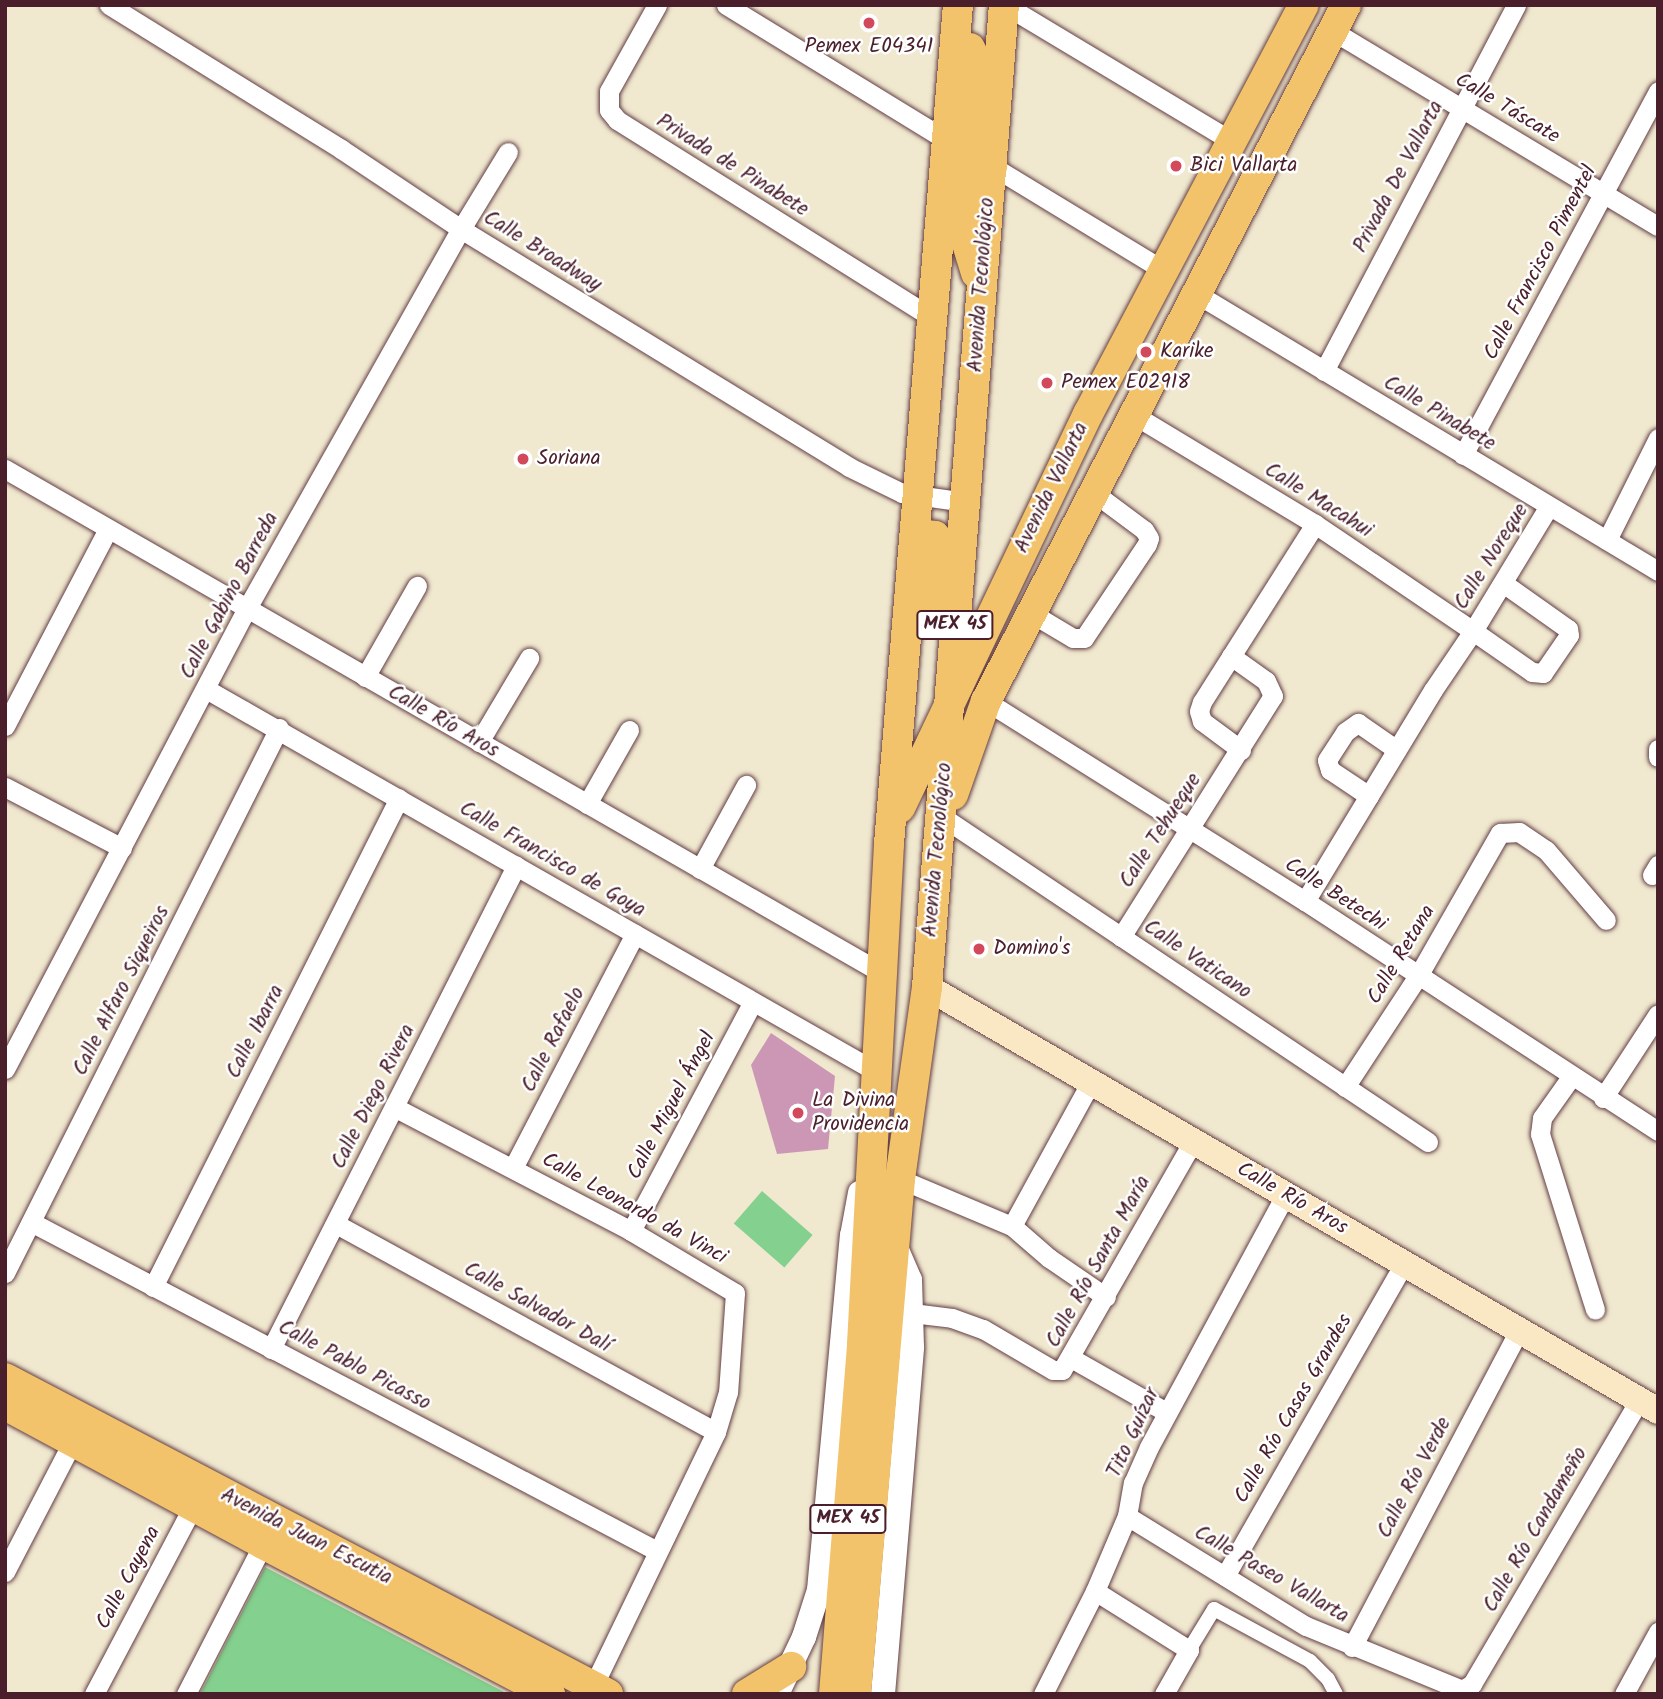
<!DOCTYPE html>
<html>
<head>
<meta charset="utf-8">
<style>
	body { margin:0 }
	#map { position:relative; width:1663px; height:1699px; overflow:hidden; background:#f0e8cf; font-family:Kalam,sans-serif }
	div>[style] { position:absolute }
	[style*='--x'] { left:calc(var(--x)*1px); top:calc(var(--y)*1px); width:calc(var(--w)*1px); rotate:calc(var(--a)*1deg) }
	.green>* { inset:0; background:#84d08e; transform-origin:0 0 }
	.building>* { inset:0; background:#cb97b5 }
	.roads { filter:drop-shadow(0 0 2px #633d44) drop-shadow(0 0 2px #633d44) }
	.pedestrian>* { height:14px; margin:-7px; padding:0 7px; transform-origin:7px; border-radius:7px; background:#fff }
	.minor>* { height:19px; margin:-9.5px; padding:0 9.5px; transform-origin:9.5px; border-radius:9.5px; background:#fff }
	.tertiary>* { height:24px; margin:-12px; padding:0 12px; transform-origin:12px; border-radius:12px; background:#fff }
	.secondary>* { height:26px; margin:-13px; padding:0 13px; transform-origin:13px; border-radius:13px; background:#fae7c3 }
	.primary>* { height:30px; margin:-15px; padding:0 15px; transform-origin:15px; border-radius:15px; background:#f2c36a }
	.dots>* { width:19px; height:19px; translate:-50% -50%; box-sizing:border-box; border:4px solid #fff; border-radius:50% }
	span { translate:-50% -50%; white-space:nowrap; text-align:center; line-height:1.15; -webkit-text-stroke:5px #fff; paint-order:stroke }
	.shield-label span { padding:2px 5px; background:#fff; border:2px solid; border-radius:5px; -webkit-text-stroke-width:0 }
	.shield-label { font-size:19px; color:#4a1f2b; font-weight:700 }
	.poi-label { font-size:21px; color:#4a1f2b }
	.left { translate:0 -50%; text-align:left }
	.street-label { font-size:21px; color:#4a1f2b }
	.frame { position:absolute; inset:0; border:7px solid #4a1f2b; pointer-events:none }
</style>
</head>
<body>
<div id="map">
	<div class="green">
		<i style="left:762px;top:1191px;width:67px;height:43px;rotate:41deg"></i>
		<i style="clip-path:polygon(265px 1567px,508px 1694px,200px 1694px)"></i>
	</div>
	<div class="building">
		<i style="clip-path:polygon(771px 1033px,835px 1076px,828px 1149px,777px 1154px,751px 1065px)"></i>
	</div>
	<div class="roads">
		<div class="pedestrian">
			<i style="--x:1189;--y:1650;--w:48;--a:-58.6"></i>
			<i style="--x:1214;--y:1609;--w:109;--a:28.4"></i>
			<i style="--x:1310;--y:1661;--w:25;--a:45"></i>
			<i style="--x:1328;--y:1679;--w:17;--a:62"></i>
		</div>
		<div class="minor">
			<i style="--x:109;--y:5;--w:273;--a:31.8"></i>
			<i style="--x:341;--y:149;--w:144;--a:33.7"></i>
			<i style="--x:461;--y:229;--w:455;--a:31.5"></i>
			<i style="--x:849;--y:467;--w:59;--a:26.1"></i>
			<i style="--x:902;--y:493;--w:64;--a:8.1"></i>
			<i style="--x:657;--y:5;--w:98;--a:119.2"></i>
			<i style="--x:609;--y:91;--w:19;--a:90"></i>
			<i style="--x:609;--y:110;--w:13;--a:51"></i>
			<i style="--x:617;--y:120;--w:374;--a:32.1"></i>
			<i style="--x:726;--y:5;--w:260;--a:31.5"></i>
			<i style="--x:1005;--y:5;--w:264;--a:31"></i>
			<i style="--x:1333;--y:31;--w:379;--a:31"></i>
			<i style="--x:992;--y:166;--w:200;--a:31.3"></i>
			<i style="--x:1197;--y:294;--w:538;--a:31"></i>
			<i style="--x:1324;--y:371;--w:413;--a:-62.3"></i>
			<i style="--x:1134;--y:415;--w:211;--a:31.1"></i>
			<i style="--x:1315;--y:524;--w:191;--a:34.1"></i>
			<i style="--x:1473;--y:631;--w:71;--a:124.1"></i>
			<i style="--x:1433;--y:690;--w:247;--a:121.2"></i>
			<i style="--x:1463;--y:455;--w:413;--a:-61.8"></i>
			<i style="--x:5;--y:469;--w:1012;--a:29.89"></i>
			<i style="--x:1607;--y:540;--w:114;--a:-63.4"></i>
			<i style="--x:1503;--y:583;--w:80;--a:35.3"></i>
			<i style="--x:1568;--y:629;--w:6;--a:81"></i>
			<i style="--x:1569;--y:635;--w:46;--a:124.4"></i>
			<i style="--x:1543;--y:673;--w:11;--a:-175"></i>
			<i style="--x:1532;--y:672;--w:72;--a:-145.2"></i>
			<i style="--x:1473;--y:631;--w:146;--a:-58.7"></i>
			<i style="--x:1031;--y:613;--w:49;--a:30.8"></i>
			<i style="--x:1073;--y:638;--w:11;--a:0"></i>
			<i style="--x:1084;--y:638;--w:113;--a:-56.2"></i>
			<i style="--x:1147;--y:544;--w:6;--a:-72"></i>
			<i style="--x:1149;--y:538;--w:9;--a:-122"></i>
			<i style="--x:1144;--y:530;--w:64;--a:-143.3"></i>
			<i style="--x:365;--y:677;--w:105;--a:-60.3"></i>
			<i style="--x:206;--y:689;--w:770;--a:29.73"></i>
			<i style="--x:986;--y:701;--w:377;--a:32.1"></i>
			<i style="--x:1305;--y:901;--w:421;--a:33.1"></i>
			<i style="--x:5;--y:726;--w:222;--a:-62.4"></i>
			<i style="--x:479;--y:742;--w:98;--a:-59.2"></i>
			<i style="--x:1658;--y:749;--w:8;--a:90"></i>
			<i style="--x:1241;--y:750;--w:49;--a:-143.4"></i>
			<i style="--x:1202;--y:721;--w:10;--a:-107"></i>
			<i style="--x:1199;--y:711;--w:9;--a:-72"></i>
			<i style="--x:1202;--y:702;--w:211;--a:-57.6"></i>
			<i style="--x:5;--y:787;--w:132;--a:27.5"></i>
			<i style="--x:1369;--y:796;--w:47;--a:-146.3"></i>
			<i style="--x:1330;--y:770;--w:10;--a:-107"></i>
			<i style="--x:1327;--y:760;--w:33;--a:-57"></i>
			<i style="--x:1345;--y:732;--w:16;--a:-35"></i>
			<i style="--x:1358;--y:723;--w:47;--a:34.7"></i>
			<i style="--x:587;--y:804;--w:85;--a:-60.4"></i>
			<i style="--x:941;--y:816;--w:586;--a:33.8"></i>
			<i style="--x:700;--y:869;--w:96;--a:-61.3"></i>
			<i style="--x:1652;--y:875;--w:12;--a:-59"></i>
			<i style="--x:1121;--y:937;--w:285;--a:-57.8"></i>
			<i style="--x:1273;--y:696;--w:17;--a:-115"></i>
			<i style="--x:1266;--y:681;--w:43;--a:-144.5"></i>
			<i style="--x:5;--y:1069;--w:518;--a:-62.3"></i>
			<i style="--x:246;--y:610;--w:437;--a:-60.6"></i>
			<i style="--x:461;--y:229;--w:90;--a:-58.6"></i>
			<i style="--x:1571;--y:1077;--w:50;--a:125.3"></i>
			<i style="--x:1542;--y:1118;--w:16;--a:97"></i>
			<i style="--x:1540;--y:1134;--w:184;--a:72.6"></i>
			<i style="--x:1345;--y:1087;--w:133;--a:-56.7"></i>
			<i style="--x:1418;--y:976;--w:165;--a:-60.2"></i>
			<i style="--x:1500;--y:833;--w:19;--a:-3"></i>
			<i style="--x:1519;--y:832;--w:32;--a:34"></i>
			<i style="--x:1546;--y:850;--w:92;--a:49.4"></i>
			<i style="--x:1603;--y:1098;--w:100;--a:-56.8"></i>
			<i style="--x:394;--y:1107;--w:267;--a:27.6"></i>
			<i style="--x:631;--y:1231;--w:121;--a:30.8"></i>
			<i style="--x:735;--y:1293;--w:99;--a:94"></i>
			<i style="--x:728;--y:1392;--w:42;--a:106.7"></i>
			<i style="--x:716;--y:1432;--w:282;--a:115.8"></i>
			<i style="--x:513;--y:1168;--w:264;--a:-62.5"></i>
			<i style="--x:900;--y:1179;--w:121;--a:22.8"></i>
			<i style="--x:1012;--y:1226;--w:49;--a:40.9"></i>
			<i style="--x:1049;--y:1258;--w:69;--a:34.4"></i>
			<i style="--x:31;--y:1222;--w:707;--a:27.72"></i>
			<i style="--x:336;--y:1224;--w:433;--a:28.7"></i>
			<i style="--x:1012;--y:1226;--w:164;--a:-61.3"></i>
			<i style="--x:631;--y:1231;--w:258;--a:-62"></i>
			<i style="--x:5;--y:1273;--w:610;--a:-63.31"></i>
			<i style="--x:153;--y:1287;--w:547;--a:-63.29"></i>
			<i style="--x:912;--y:1313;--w:40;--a:7.1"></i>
			<i style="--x:952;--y:1318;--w:33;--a:20"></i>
			<i style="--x:983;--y:1329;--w:81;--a:30.4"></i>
			<i style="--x:1053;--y:1370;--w:9;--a:0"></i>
			<i style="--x:1062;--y:1370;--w:264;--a:-60.2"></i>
			<i style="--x:271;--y:1349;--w:542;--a:-63.1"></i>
			<i style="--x:1071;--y:1358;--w:109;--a:29.6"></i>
			<i style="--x:1127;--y:1516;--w:210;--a:31.6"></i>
			<i style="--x:1306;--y:1626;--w:169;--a:22.3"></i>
			<i style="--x:1462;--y:1690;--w:12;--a:-31"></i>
			<i style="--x:1472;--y:1684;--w:329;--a:-59.5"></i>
			<i style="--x:5;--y:1572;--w:148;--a:-62.6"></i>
			<i style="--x:1225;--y:1576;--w:360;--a:-60.2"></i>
			<i style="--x:1095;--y:1591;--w:111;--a:32.1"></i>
			<i style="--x:1189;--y:1650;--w:51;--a:119.6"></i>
			<i style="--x:1352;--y:1647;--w:358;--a:-62.2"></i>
			<i style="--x:94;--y:1694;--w:223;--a:-62.2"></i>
			<i style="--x:186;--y:1694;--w:169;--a:-62.8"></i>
			<i style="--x:1043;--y:1694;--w:115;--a:-63.2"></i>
			<i style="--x:1095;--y:1591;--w:82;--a:-66.9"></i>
			<i style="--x:1127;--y:1516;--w:34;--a:-80"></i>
			<i style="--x:1133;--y:1483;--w:39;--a:-66"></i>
			<i style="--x:1149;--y:1447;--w:286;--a:-61.6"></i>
			<i style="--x:1624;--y:1694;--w:71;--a:-61.3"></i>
		</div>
		<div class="tertiary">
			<i style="--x:777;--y:1694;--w:63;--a:-64.7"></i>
			<i style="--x:804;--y:1637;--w:49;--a:-72.3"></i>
			<i style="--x:819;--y:1590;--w:356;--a:-84.7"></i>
			<i style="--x:852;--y:1236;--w:44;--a:-79.5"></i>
			<i style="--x:883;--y:1694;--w:348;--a:-85.2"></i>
			<i style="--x:912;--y:1347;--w:67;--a:-91.7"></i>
			<i style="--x:910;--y:1280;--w:40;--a:-113.4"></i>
		</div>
		<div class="secondary">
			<i style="--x:927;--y:987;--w:845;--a:30.11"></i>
		</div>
		<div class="primary">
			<i style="--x:970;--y:48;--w:11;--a:63"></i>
			<i style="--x:975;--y:58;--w:79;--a:93.6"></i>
			<i style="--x:970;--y:137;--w:20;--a:66"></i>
			<i style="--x:978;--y:155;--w:18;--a:38"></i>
			<i style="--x:952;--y:145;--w:22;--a:47"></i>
			<i style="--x:967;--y:161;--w:76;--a:91.5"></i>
			<i style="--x:965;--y:237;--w:38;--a:73"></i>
			<i style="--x:916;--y:534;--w:19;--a:6"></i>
			<i style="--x:935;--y:536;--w:9;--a:49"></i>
			<i style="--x:941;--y:543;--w:64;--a:93.6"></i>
			<i style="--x:953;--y:795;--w:100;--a:-70.7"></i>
			<i style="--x:986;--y:701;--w:784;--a:-62.65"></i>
			<i style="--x:900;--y:808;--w:437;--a:-64.5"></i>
			<i style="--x:1088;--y:414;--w:463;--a:-62.2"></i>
			<i style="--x:5;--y:1378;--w:681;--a:27.66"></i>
			<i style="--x:5;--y:1405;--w:293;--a:28.3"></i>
			<i style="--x:263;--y:1544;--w:324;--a:27.6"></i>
			<i style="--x:747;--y:1694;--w:52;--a:-31.5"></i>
			<i style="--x:834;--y:1694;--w:351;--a:-85.4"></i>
			<i style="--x:862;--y:1344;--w:501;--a:-86.91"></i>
			<i style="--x:889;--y:844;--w:842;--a:-85.3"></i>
			<i style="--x:856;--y:1694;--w:517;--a:-85.12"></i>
			<i style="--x:900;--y:1179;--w:194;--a:-82"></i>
			<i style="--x:927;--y:987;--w:985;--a:-85.52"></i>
		</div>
	</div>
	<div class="dots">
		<i style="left:869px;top:23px;background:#d1495b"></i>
		<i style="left:1176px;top:166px;background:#d1495b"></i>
		<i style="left:1146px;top:352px;background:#d1495b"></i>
		<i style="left:1047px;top:383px;background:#d1495b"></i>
		<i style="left:523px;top:459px;background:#d1495b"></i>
		<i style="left:979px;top:949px;background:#d1495b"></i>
		<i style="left:798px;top:1113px;background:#d1495b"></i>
	</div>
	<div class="shield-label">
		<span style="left:955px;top:625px">MEX 45</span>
		<span style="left:848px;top:1519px">MEX 45</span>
	</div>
	<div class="poi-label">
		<span style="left:869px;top:47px">Pemex E04341</span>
		<span class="left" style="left:1190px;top:166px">Bici Vallarta</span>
		<span class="left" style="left:1160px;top:352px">Karike</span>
		<span class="left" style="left:1061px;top:383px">Pemex E02918</span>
		<span class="left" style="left:537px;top:459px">Soriana</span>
		<span class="left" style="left:993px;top:949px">Domino's</span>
		<span class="left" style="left:812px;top:1113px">La Divina<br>Providencia</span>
	</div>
	<div class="street-label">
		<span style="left:1507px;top:109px;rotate:31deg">Calle Táscate</span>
		<span style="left:732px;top:166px;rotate:32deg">Privada de Pinabete</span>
		<span style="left:1399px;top:177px;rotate:-62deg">Privada De Vallarta</span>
		<span style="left:542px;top:252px;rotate:32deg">Calle Broadway</span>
		<span style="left:1541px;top:263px;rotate:-62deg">Calle Francisco Pimentel</span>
		<span style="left:982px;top:285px;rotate:-86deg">Avenida Tecnológico</span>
		<span style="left:1439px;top:414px;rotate:31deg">Calle Pinabete</span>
		<span style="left:1052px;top:488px;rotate:-64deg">Avenida Vallarta</span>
		<span style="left:1318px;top:501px;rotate:32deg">Calle Macahui</span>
		<span style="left:1492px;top:557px;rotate:-58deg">Calle Noreque</span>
		<span style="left:230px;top:596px;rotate:-62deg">Calle Gabino Barreda</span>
		<span style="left:443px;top:722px;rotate:30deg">Calle Río Aros</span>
		<span style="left:1161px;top:831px;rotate:-57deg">Calle Tehueque</span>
		<span style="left:938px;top:850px;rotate:-85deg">Avenida Tecnológico</span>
		<span style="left:552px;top:860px;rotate:30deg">Calle Francisco de Goya</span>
		<span style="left:1335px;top:895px;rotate:33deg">Calle Betechi</span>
		<span style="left:1402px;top:955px;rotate:-59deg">Calle Retana</span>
		<span style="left:1197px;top:960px;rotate:34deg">Calle Vaticano</span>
		<span style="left:122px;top:991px;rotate:-63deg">Calle Alfaro Siqueiros</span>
		<span style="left:256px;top:1032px;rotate:-63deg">Calle Ibarra</span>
		<span style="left:554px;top:1040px;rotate:-63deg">Calle Rafaelo</span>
		<span style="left:374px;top:1097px;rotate:-63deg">Calle Diego Rivera</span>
		<span style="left:672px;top:1106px;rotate:-62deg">Calle Miguel Ángel</span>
		<span style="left:1292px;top:1199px;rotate:30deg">Calle Río Aros</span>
		<span style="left:634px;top:1209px;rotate:29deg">Calle Leonardo da Vinci</span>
		<span style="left:1099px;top:1262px;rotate:-61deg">Calle Río Santa María</span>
		<span style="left:537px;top:1308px;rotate:29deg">Calle Salvador Dalí</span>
		<span style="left:354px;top:1366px;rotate:28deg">Calle Pablo Picasso</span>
		<span style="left:1294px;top:1409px;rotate:-60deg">Calle Río Casas Grandes</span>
		<span style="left:1134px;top:1433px;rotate:-65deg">Tito Guízar</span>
		<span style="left:1415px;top:1478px;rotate:-62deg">Calle Río Verde</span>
		<span style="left:1536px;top:1530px;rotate:-60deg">Calle Río Candameño</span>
		<span style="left:306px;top:1537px;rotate:27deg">Avenida Juan Escutia</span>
		<span style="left:1271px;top:1575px;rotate:30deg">Calle Paseo Vallarta</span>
		<span style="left:129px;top:1578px;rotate:-62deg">Calle Cayena</span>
	</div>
	<div class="frame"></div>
</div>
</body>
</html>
